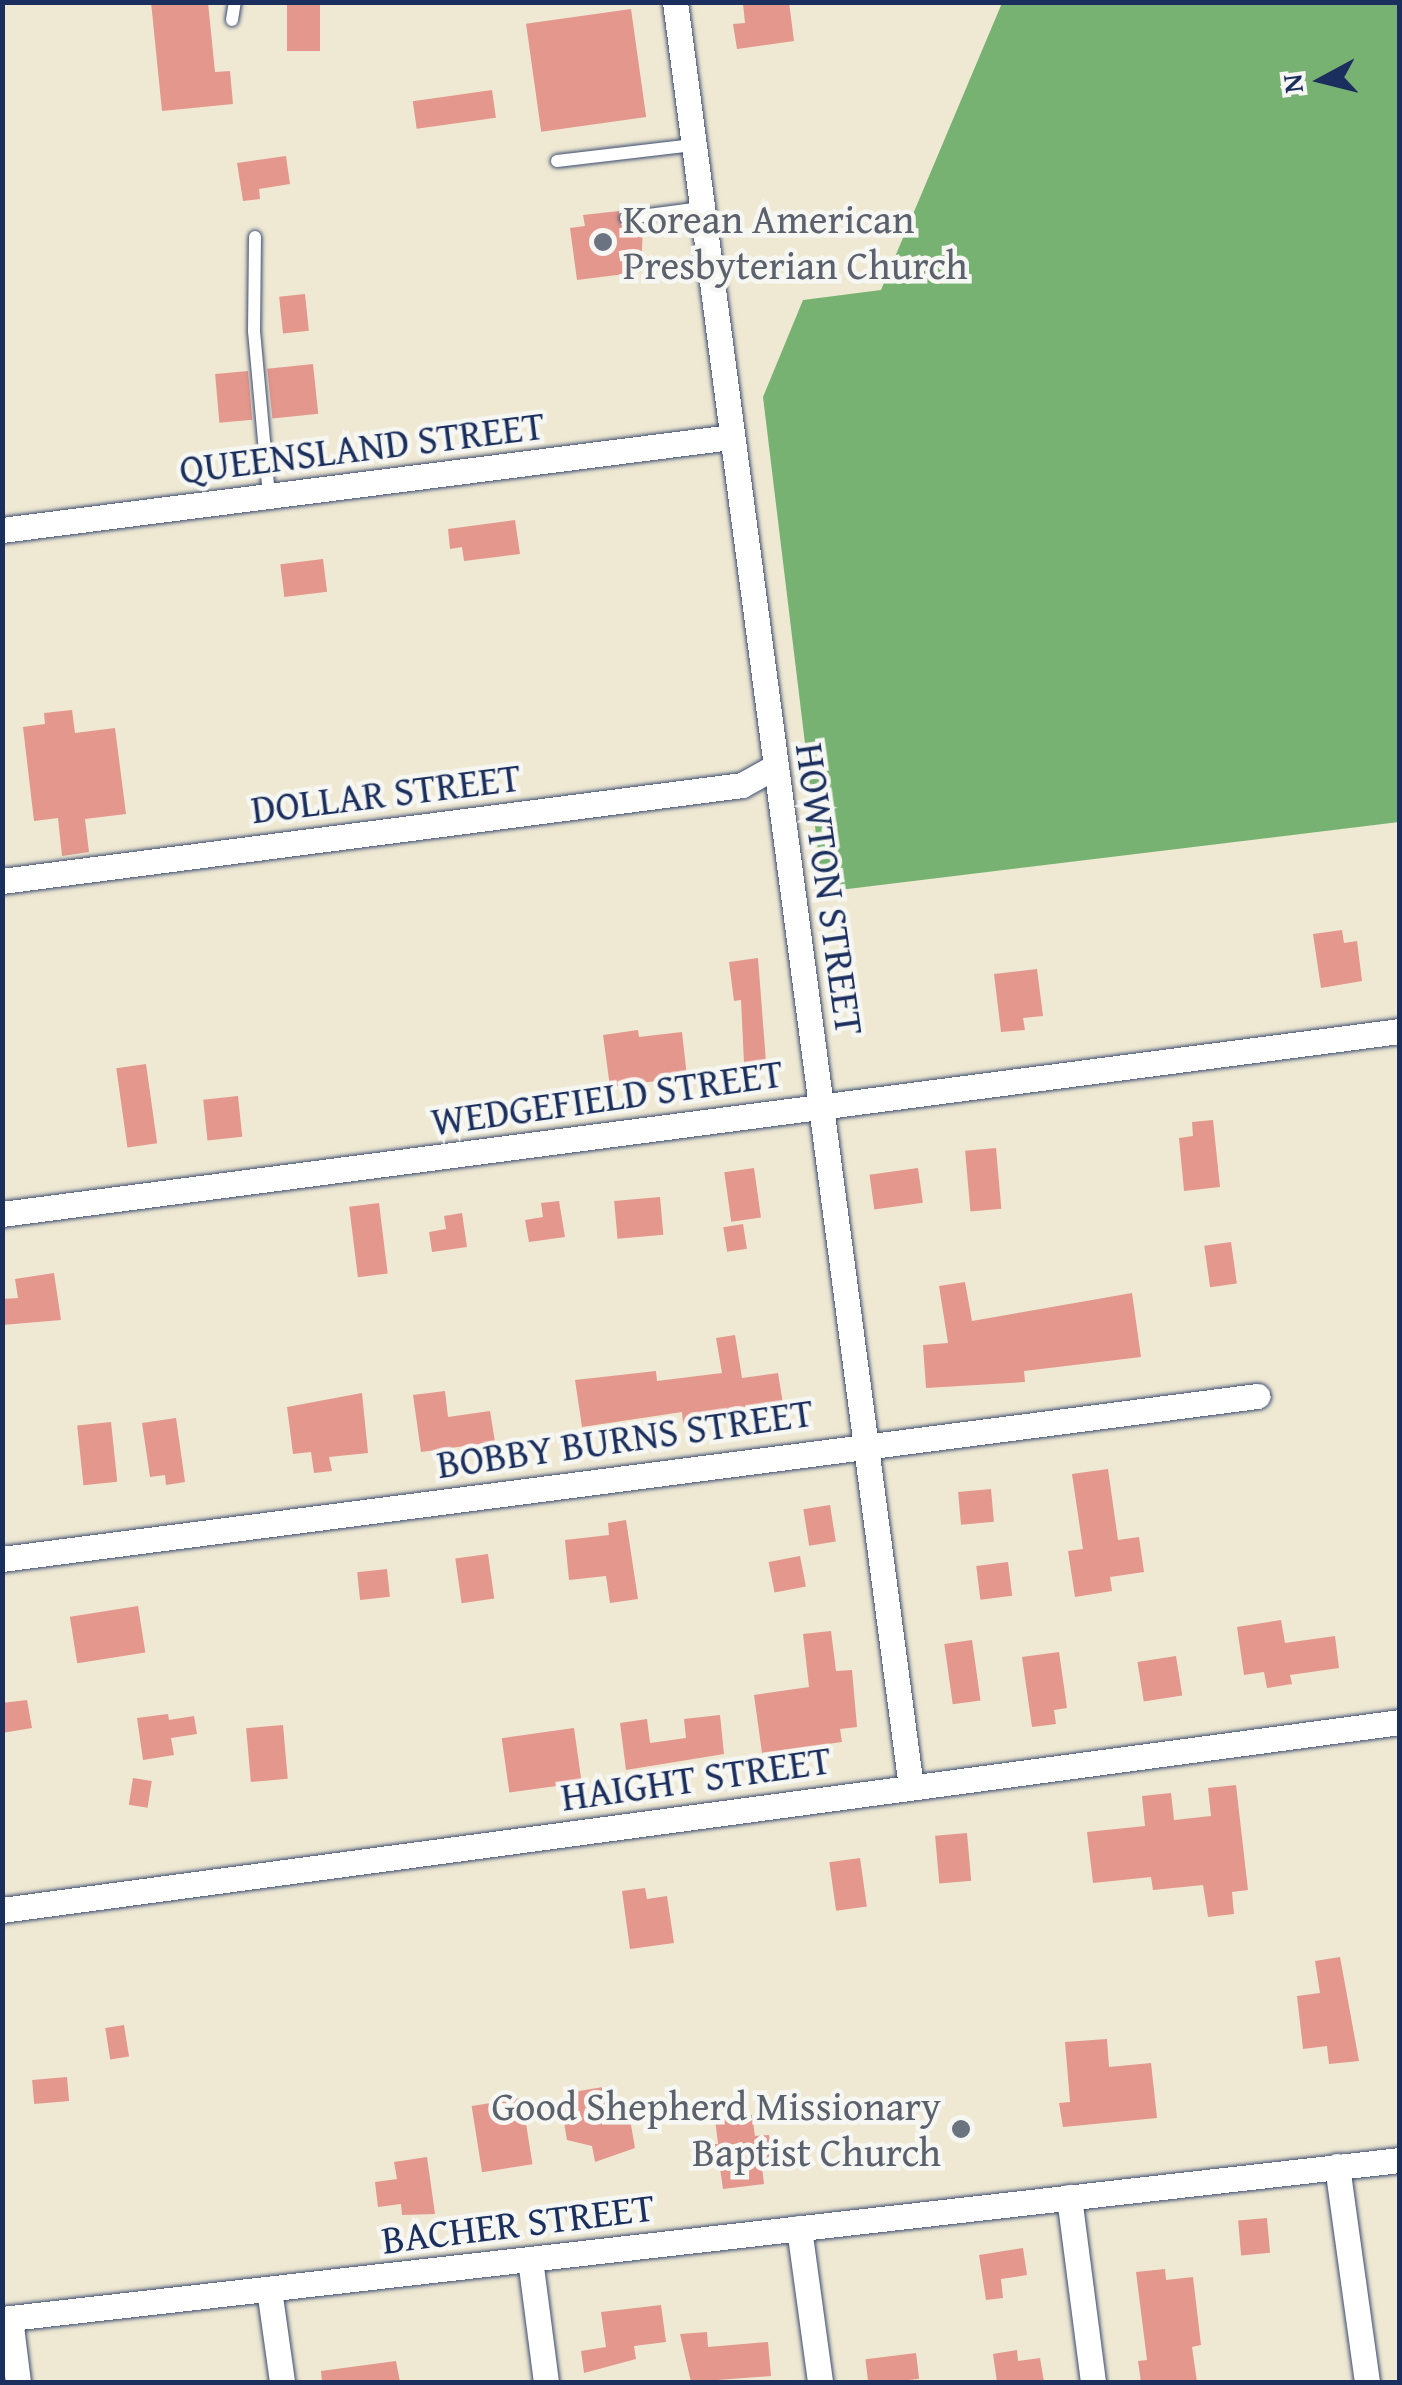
<!DOCTYPE html>
<html>
<head>
<meta charset="utf-8">
<style>
	body { margin:0 }
	#map { position:relative; width:1402px; height:2385px; overflow:hidden; background:#efe9d3; font-family:"Gentium Book Plus",serif }
	div>[style] { position:absolute }
	[style*='--x'] { left:calc(var(--x)*1px); top:calc(var(--y)*1px); width:calc(var(--w)*1px); rotate:calc(var(--a)*1deg) }
	.forest>* { inset:0; background:#77b272 }
	.building>* { inset:0; background:#e3978d; transform-origin:0 0 }
	.roads { filter:drop-shadow(0 0 2px #3b4b70) drop-shadow(0 0 2px #3b4b70) }
	.service>* { height:12px; margin:-6px; padding:0 6px; transform-origin:6px; border-radius:6px; background:#fff }
	.minor>* { height:25px; margin:-12.5px; padding:0 12.5px; transform-origin:12.5px; border-radius:12.5px; background:#fff }
	.dots>* { width:28px; height:28px; translate:-50% -50%; box-sizing:border-box; border:5px solid #f6f6f2; border-radius:50% }
	span { translate:-50% -50%; white-space:nowrap; text-align:center; line-height:1.15; -webkit-text-stroke:9px #f6f6f2; paint-order:stroke }
	.worship-label { font-size:40px; color:#5b616d }
	.left { translate:0 -50%; text-align:left }
	.right { translate:-100% -50%; text-align:right }
	.street-label { font-size:40px; color:#1b2f5e }
	.frame { position:absolute; inset:0; border:5px solid #1b2f5e; pointer-events:none }
	.north { position:absolute; left:1272px; top:30px; width:100px; height:100px; -webkit-text-stroke:8px #f6f6f2; paint-order:stroke; rotate:263deg; font-size:28px; font-weight:700; line-height:40px; text-align:center; color:#1b2f5e }
	.north::after { content:''; display:block; margin:auto; width:35px; height:45px; background:#1b2f5e; clip-path:polygon(50% 0,100% 100%,50% 72%,0 100%) }
</style>
</head>
<body>
<div id="map">
	<div class="forest">
		<i style="clip-path:polygon(1002px 3px,1399px 3px,1399px 822px,823px 892px,763px 397px,803px 300px,881px 290px)"></i>
	</div>
	<div class="building">
		<i style="clip-path:polygon(151px 2px,208px 2px,215px 72px,230px 71px,233px 104px,162px 111px)"></i>
		<i style="left:287px;top:2px;width:33px;height:49px"></i>
		<i style="clip-path:polygon(789px 2px,794px 41px,737px 49px,733px 24px,745px 23px,743px 4px)"></i>
		<i style="left:631px;top:9px;width:109px;height:106px;rotate:82deg"></i>
		<i style="left:492px;top:90px;width:28px;height:80px;rotate:82deg"></i>
		<i style="clip-path:polygon(286px 156px,290px 184px,259px 189px,260px 199px,243px 201px,237px 163px)"></i>
		<i style="clip-path:polygon(619px 211px,622px 229px,643px 226px,641px 272px,577px 280px,570px 228px,585px 226px,583px 215px)"></i>
		<i style="left:305px;top:294px;width:37px;height:26px;rotate:84deg"></i>
		<i style="left:313px;top:364px;width:50px;height:46px;rotate:84deg"></i>
		<i style="left:248px;top:371px;width:49px;height:33px;rotate:85deg"></i>
		<i style="clip-path:polygon(515px 520px,520px 554px,464px 561px,462px 547px,450px 549px,448px 529px)"></i>
		<i style="left:323px;top:559px;width:33px;height:43px;rotate:83deg"></i>
		<i style="clip-path:polygon(72px 710px,75px 733px,115px 728px,126px 814px,85px 819px,89px 852px,62px 856px,58px 818px,34px 821px,23px 727px,45px 724px,44px 713px)"></i>
		<i style="clip-path:polygon(1342px 930px,1344px 943px,1357px 941px,1362px 981px,1321px 988px,1313px 934px)"></i>
		<i style="clip-path:polygon(758px 958px,766px 1062px,744px 1063px,741px 1000px,734px 1001px,729px 962px)"></i>
		<i style="clip-path:polygon(1037px 969px,1043px 1016px,1023px 1018px,1025px 1030px,1001px 1032px,994px 974px)"></i>
		<i style="clip-path:polygon(638px 1030px,639px 1037px,682px 1032px,687px 1077px,610px 1087px,603px 1035px)"></i>
		<i style="left:146px;top:1064px;width:80px;height:30px;rotate:82deg"></i>
		<i style="left:238px;top:1096px;width:41px;height:35px;rotate:84deg"></i>
		<i style="clip-path:polygon(1213px 1120px,1220px 1187px,1184px 1191px,1179px 1138px,1193px 1136px,1192px 1122px)"></i>
		<i style="left:996px;top:1148px;width:61px;height:31px;rotate:85deg"></i>
		<i style="left:754px;top:1168px;width:50px;height:30px;rotate:82deg"></i>
		<i style="left:918px;top:1168px;width:35px;height:49px;rotate:82deg"></i>
		<i style="left:660px;top:1197px;width:38px;height:46px;rotate:85deg"></i>
		<i style="clip-path:polygon(559px 1201px,565px 1237px,529px 1242px,525px 1220px,543px 1217px,541px 1203px)"></i>
		<i style="left:379px;top:1203px;width:71px;height:30px;rotate:83deg"></i>
		<i style="clip-path:polygon(462px 1213px,467px 1247px,432px 1252px,429px 1232px,446px 1229px,444px 1216px)"></i>
		<i style="left:743px;top:1224px;width:25px;height:20px;rotate:81deg"></i>
		<i style="left:1231px;top:1242px;width:42px;height:27px;rotate:82deg"></i>
		<i style="clip-path:polygon(54px 1273px,61px 1320px,2px 1325px,2px 1299px,18px 1298px,15px 1279px)"></i>
		<i style="clip-path:polygon(965px 1282px,972px 1321px,1132px 1293px,1141px 1357px,1024px 1371px,1025px 1382px,926px 1388px,923px 1345px,948px 1343px,939px 1286px)"></i>
		<i style="clip-path:polygon(735px 1335px,742px 1378px,778px 1373px,784px 1410px,683px 1423px,682px 1412px,582px 1427px,575px 1380px,656px 1371px,657px 1381px,722px 1373px,716px 1338px)"></i>
		<i style="clip-path:polygon(445px 1391px,448px 1417px,490px 1411px,495px 1442px,421px 1452px,413px 1395px)"></i>
		<i style="clip-path:polygon(362px 1393px,368px 1453px,329px 1457px,332px 1471px,314px 1473px,311px 1452px,293px 1454px,287px 1407px)"></i>
		<i style="clip-path:polygon(176px 1418px,185px 1482px,166px 1485px,165px 1475px,150px 1477px,142px 1423px)"></i>
		<i style="left:111px;top:1422px;width:60px;height:34px;rotate:84deg"></i>
		<i style="clip-path:polygon(1108px 1469px,1118px 1540px,1139px 1537px,1144px 1572px,1110px 1577px,1112px 1591px,1075px 1597px,1068px 1551px,1083px 1549px,1072px 1474px)"></i>
		<i style="left:991px;top:1489px;width:33px;height:33px;rotate:85deg"></i>
		<i style="left:830px;top:1505px;width:37px;height:27px;rotate:81deg"></i>
		<i style="clip-path:polygon(626px 1520px,638px 1599px,610px 1603px,606px 1576px,569px 1580px,565px 1540px,609px 1535px,608px 1523px)"></i>
		<i style="left:488px;top:1554px;width:45px;height:33px;rotate:82deg"></i>
		<i style="left:800px;top:1556px;width:31px;height:32px;rotate:79deg"></i>
		<i style="left:1008px;top:1562px;width:34px;height:32px;rotate:83deg"></i>
		<i style="left:387px;top:1569px;width:28px;height:30px;rotate:84deg"></i>
		<i style="left:138px;top:1606px;width:47px;height:69px;rotate:81deg"></i>
		<i style="clip-path:polygon(1281px 1620px,1285px 1643px,1335px 1636px,1339px 1668px,1290px 1675px,1292px 1684px,1267px 1688px,1264px 1672px,1244px 1675px,1237px 1627px)"></i>
		<i style="clip-path:polygon(831px 1631px,836px 1671px,852px 1670px,857px 1727px,840px 1729px,842px 1742px,762px 1753px,754px 1695px,809px 1687px,803px 1634px)"></i>
		<i style="left:972px;top:1640px;width:61px;height:28px;rotate:82deg"></i>
		<i style="clip-path:polygon(1059px 1652px,1067px 1708px,1054px 1710px,1056px 1724px,1032px 1727px,1022px 1657px)"></i>
		<i style="left:1176px;top:1656px;width:40px;height:39px;rotate:81deg"></i>
		<i style="clip-path:polygon(27px 1700px,32px 1728px,2px 1733px,2px 1703px)"></i>
		<i style="clip-path:polygon(168px 1714px,169px 1720px,194px 1716px,197px 1734px,171px 1738px,174px 1755px,143px 1760px,137px 1718px)"></i>
		<i style="clip-path:polygon(720px 1715px,724px 1754px,626px 1770px,620px 1723px,647px 1719px,650px 1743px,686px 1738px,684px 1719px)"></i>
		<i style="left:283px;top:1725px;width:54px;height:37px;rotate:85deg"></i>
		<i style="left:574px;top:1728px;width:55px;height:73px;rotate:82deg"></i>
		<i style="left:133px;top:1778px;width:19px;height:27px;rotate:9deg"></i>
		<i style="clip-path:polygon(1236px 1785px,1248px 1890px,1232px 1892px,1234px 1914px,1208px 1917px,1203px 1885px,1153px 1890px,1151px 1877px,1093px 1883px,1087px 1832px,1145px 1826px,1142px 1796px,1171px 1793px,1174px 1820px,1211px 1816px,1208px 1788px)"></i>
		<i style="left:967px;top:1833px;width:48px;height:32px;rotate:85deg"></i>
		<i style="left:860px;top:1858px;width:49px;height:31px;rotate:82deg"></i>
		<i style="clip-path:polygon(645px 1888px,647px 1899px,667px 1896px,674px 1943px,630px 1949px,622px 1891px)"></i>
		<i style="clip-path:polygon(1340px 1957px,1359px 2061px,1329px 2064px,1327px 2046px,1303px 2049px,1297px 1996px,1320px 1993px,1315px 1961px)"></i>
		<i style="left:124px;top:2025px;width:32px;height:19px;rotate:81deg"></i>
		<i style="clip-path:polygon(1107px 2039px,1109px 2067px,1151px 2063px,1157px 2118px,1063px 2127px,1059px 2103px,1070px 2102px,1065px 2042px)"></i>
		<i style="left:67px;top:2077px;width:24px;height:35px;rotate:85deg"></i>
		<i style="clip-path:polygon(609px 2086px,615px 2122px,630px 2119px,635px 2148px,595px 2162px,592px 2146px,567px 2140px,561px 2106px,575px 2104px,573px 2092px)"></i>
		<i style="left:522px;top:2098px;width:67px;height:51px;rotate:81deg"></i>
		<i style="clip-path:polygon(752px 2115px,755px 2136px,769px 2135px,773px 2166px,762px 2167px,764px 2184px,723px 2189px,719px 2161px,708px 2162px,705px 2145px,718px 2144px,715px 2119px)"></i>
		<i style="clip-path:polygon(427px 2157px,435px 2214px,402px 2215px,401px 2204px,378px 2207px,375px 2182px,397px 2179px,394px 2162px)"></i>
		<i style="left:1267px;top:2218px;width:35px;height:29px;rotate:85deg"></i>
		<i style="clip-path:polygon(1023px 2248px,1027px 2275px,1001px 2279px,1003px 2298px,986px 2300px,979px 2255px)"></i>
		<i style="clip-path:polygon(1165px 2269px,1166px 2280px,1193px 2277px,1201px 2345px,1192px 2347px,1197px 2382px,1141px 2382px,1138px 2361px,1147px 2360px,1136px 2272px)"></i>
		<i style="clip-path:polygon(661px 2305px,666px 2342px,634px 2346px,636px 2359px,584px 2373px,581px 2351px,606px 2347px,601px 2312px)"></i>
		<i style="clip-path:polygon(707px 2332px,708px 2347px,768px 2342px,771px 2376px,691px 2382px,680px 2334px)"></i>
		<i style="clip-path:polygon(1017px 2350px,1018px 2361px,1040px 2358px,1044px 2382px,997px 2382px,993px 2354px)"></i>
		<i style="left:916px;top:2353px;width:26px;height:51px;rotate:83deg"></i>
		<i style="clip-path:polygon(396px 2361px,400px 2382px,322px 2382px,321px 2371px)"></i>
	</div>
	<div class="roads">
		<div class="service">
			<i style="--x:232;--y:20;--w:18;--a:-81"></i>
			<i style="--x:557;--y:161;--w:137;--a:-6.7"></i>
			<i style="--x:626;--y:218;--w:76;--a:-7.6"></i>
			<i style="--x:255;--y:237;--w:94;--a:90.6"></i>
			<i style="--x:254;--y:331;--w:166;--a:84.8"></i>
		</div>
		<div class="minor">
			<i style="--x:675;--y:2;--w:1801;--a:82.47"></i>
			<i style="--x:2;--y:530;--w:735;--a:-7.27"></i>
			<i style="--x:2;--y:881;--w:746;--a:-7.39"></i>
			<i style="--x:742;--y:785;--w:38;--a:-29"></i>
			<i style="--x:2;--y:1214;--w:1410;--a:-7.46"></i>
			<i style="--x:2;--y:1559;--w:1266;--a:-7.4"></i>
			<i style="--x:2;--y:1910;--w:1411;--a:-7.66"></i>
			<i style="--x:1337;--y:2166;--w:218;--a:82.1"></i>
			<i style="--x:1069;--y:2197;--w:187;--a:82.6"></i>
			<i style="--x:799;--y:2228;--w:155;--a:82.2"></i>
			<i style="--x:530;--y:2259;--w:124;--a:82.6"></i>
			<i style="--x:269;--y:2289;--w:94;--a:82"></i>
			<i style="--x:10;--y:2318;--w:64;--a:82.9"></i>
			<i style="--x:2;--y:2319;--w:1407;--a:-6.49"></i>
		</div>
	</div>
	<div class="dots">
		<i style="left:603px;top:242px;background:#6b7280"></i>
		<i style="left:961px;top:2129px;background:#6b7280"></i>
	</div>
	<div class="worship-label">
		<span class="left" style="left:623px;top:242px">Korean American<br>Presbyterian Church</span>
		<span class="right" style="left:941px;top:2129px">Good Shepherd Missionary<br>Baptist Church</span>
	</div>
	<div class="street-label">
		<span style="left:362px;top:447px;rotate:-7deg">QUEENSLAND STREET</span>
		<span style="left:386px;top:793px;rotate:-7deg">DOLLAR STREET</span>
		<span style="left:830px;top:889px;rotate:82deg">HOWTON STREET</span>
		<span style="left:607px;top:1097px;rotate:-8deg">WEDGEFIELD STREET</span>
		<span style="left:625px;top:1438px;rotate:-8deg">BOBBY BURNS STREET</span>
		<span style="left:696px;top:1778px;rotate:-8deg">HAIGHT STREET</span>
		<span style="left:518px;top:2223px;rotate:-7deg">BACHER STREET</span>
	</div>
	<div class="frame"></div>
	<div class="north">N</div>
</div>
</body>
</html>
